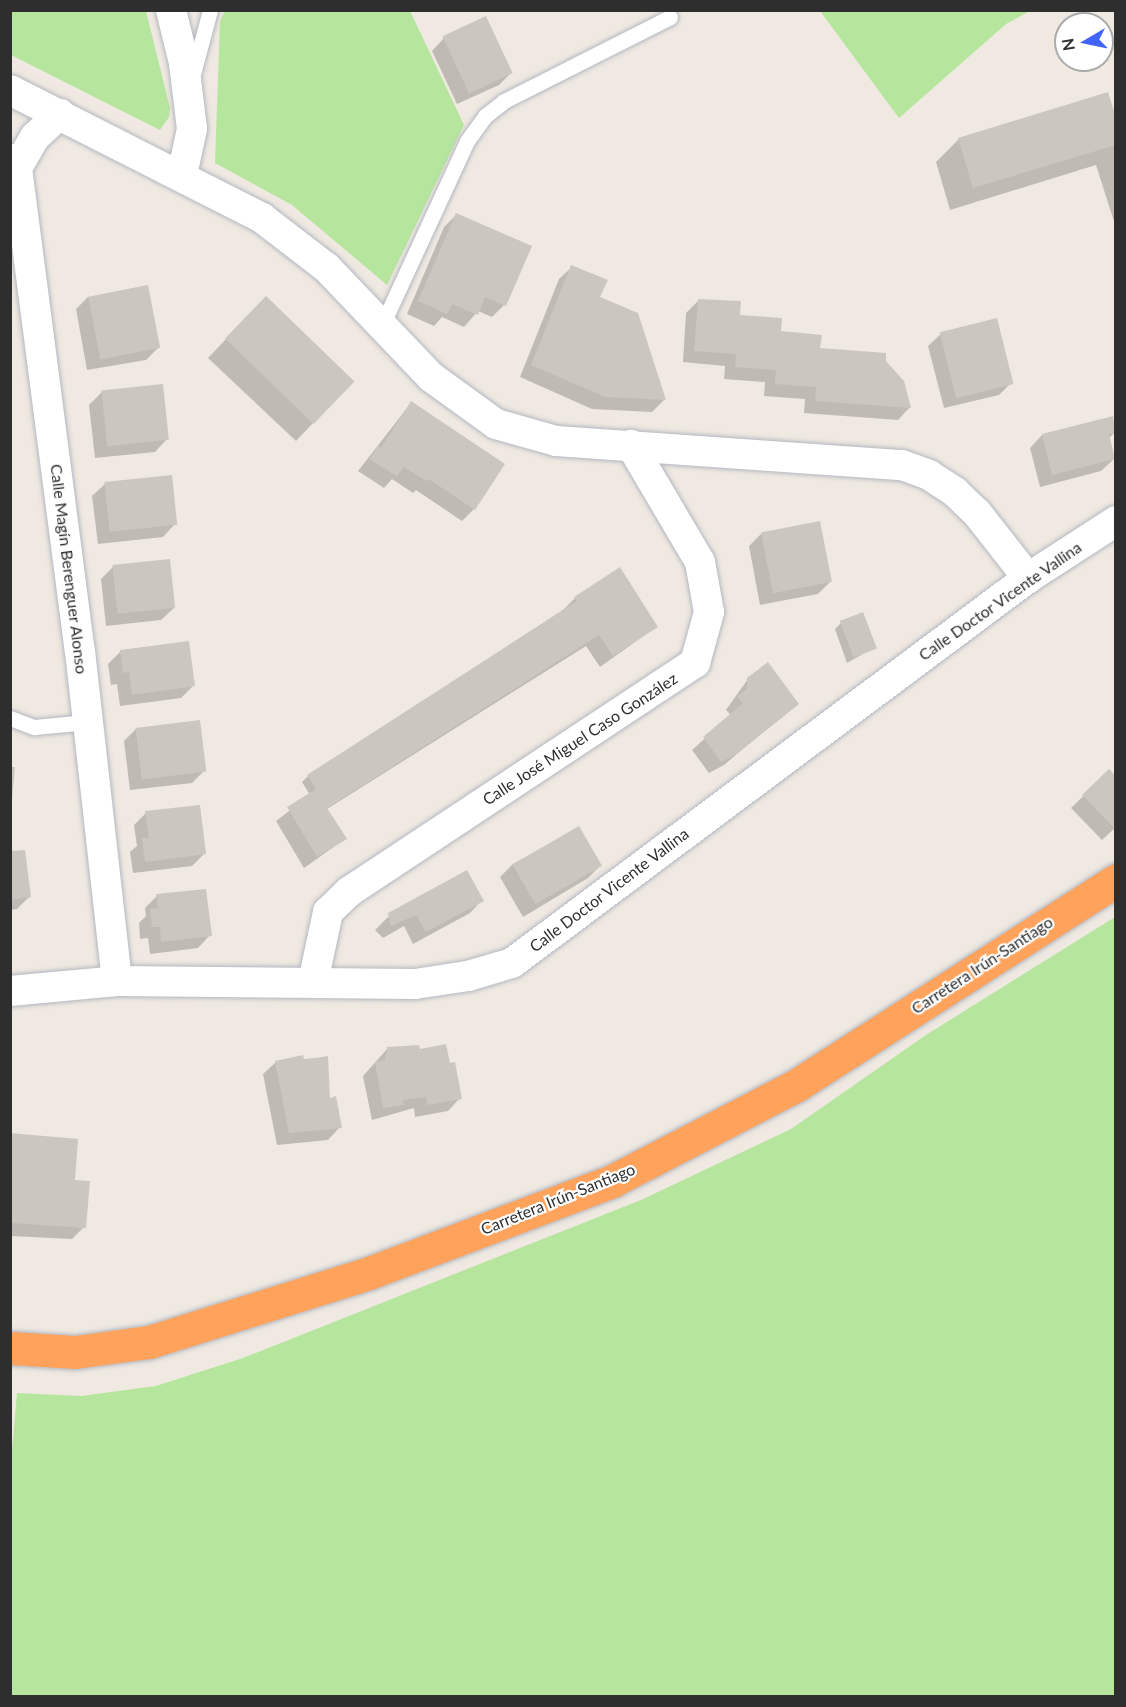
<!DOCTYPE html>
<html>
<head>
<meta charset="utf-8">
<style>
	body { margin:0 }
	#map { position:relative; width:1126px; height:1707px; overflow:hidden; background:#efe9e1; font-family:Lato,sans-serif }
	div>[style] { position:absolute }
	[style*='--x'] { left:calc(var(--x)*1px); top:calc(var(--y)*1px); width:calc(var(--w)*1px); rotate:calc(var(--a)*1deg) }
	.green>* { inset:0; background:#b6e59e }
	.shadow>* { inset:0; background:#0003 }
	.building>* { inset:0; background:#cbc7bf; transform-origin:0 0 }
	.roads { filter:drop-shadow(0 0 2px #b4b7c1) drop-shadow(0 0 2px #b4b7c1) }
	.lane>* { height:15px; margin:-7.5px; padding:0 7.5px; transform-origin:7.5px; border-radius:7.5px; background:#fff }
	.street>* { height:30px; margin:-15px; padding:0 15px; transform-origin:15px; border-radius:15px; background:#fff }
	.highway>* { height:33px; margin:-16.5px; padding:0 16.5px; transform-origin:16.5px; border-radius:16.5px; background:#ffa35c }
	span { translate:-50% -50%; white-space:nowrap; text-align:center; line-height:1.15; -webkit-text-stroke:4.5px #fff; paint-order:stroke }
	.street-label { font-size:16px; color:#2e2e2e }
	.frame { position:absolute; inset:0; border:12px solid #2e2e2e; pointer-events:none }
	.north { position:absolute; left:1054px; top:12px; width:60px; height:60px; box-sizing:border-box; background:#fff; border:2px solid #ababab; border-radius:50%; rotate:261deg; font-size:16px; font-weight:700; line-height:24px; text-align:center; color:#2e2e2e }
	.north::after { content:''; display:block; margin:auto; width:21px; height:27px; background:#4264fb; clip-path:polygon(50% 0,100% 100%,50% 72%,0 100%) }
</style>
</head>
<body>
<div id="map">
	<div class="green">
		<i style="clip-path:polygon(10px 11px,146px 11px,170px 108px,169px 117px,160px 130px,11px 55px)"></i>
		<i style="clip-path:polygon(225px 11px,410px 11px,464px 125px,387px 285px,292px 205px,215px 163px,220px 21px)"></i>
		<i style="clip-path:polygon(820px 11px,1030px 11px,1006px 24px,899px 118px)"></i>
		<i style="clip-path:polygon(1115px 917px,1115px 1696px,11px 1696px,10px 1473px,17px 1393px,81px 1396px,156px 1386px,243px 1358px,641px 1200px,791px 1129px,926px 1035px)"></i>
	</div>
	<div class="shadow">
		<i style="clip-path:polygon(444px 38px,512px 72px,499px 85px,457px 104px,432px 51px)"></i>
		<i style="clip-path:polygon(1116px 122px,1116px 228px,1096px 165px,950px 210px,936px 162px,959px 139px)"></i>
		<i style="clip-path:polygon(456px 215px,504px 305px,492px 317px,478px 311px,464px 327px,442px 317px,434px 326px,407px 314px,444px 227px)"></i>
		<i style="clip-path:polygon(572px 267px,598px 298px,664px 400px,652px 412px,592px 409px,520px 377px,559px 279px)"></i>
		<i style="clip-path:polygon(88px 297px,158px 348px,146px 360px,87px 370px,76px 309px)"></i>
		<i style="clip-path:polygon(698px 301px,819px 350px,884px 361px,910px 407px,898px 420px,804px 413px,805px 399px,764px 396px,765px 382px,724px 379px,725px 366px,683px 362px,686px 313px)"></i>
		<i style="clip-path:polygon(248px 316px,353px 381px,296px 441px,208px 358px)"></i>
		<i style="clip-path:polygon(941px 334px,1011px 383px,999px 395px,944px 408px,928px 346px)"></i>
		<i style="clip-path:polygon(102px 392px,167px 439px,155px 452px,95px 458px,89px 405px)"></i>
		<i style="clip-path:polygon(411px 403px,474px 509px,462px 521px,416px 490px,413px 493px,392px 479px,384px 488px,358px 471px)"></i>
		<i style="clip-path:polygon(1116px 431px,1109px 438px,1114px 459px,1101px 471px,1040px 487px,1030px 448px,1042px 435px)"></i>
		<i style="clip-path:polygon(105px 484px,175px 524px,163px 537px,98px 544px,92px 496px)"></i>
		<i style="clip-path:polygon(761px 534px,830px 582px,818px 594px,760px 605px,749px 546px)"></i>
		<i style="clip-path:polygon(113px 567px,174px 608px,161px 620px,106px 626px,101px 579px)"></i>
		<i style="clip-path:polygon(575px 598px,656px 627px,600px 667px,586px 646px,327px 809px,345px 839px,304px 868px,276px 821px,310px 795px,302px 782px,308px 776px,563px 610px)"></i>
		<i style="clip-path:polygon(841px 623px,875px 647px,847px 663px,835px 629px)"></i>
		<i style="clip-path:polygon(121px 651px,193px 686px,181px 698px,120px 706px,117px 684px,111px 685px,108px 664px)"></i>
		<i style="clip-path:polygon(748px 679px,797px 703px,724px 765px,709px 773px,692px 750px,731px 715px,726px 710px)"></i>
		<i style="clip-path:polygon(136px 729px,204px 771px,192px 783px,130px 790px,124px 741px)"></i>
		<i style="clip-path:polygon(1109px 771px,1116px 827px,1102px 840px,1071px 808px)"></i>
		<i style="clip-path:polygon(146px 813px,204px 854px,192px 866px,133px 873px,130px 852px,137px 846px,134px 825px)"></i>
		<i style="clip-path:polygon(579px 828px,600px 866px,588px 878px,523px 917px,500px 877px,513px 864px)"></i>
		<i style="clip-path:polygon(10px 848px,29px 897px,17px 909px,10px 910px)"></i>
		<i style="clip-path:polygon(467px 872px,482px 900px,470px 913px,413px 944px,404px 926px,383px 938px,375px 930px,387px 918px)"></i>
		<i style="clip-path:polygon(157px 896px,210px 935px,198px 948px,150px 954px,148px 938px,140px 939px,139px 923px,146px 916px,145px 908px)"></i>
		<i style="clip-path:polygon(388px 1048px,460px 1098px,448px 1111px,415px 1117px,414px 1108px,372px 1120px,363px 1076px)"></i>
		<i style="clip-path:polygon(327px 1057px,329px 1100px,340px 1127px,328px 1140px,277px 1145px,263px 1074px,276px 1062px)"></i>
		<i style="clip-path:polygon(10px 1134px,73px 1181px,84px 1227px,72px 1239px,10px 1236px)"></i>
	</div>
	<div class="building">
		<i style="left:486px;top:16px;width:63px;height:48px;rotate:65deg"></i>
		<i style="clip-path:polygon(1108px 92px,1116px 117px,1116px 145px,973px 188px,958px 138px)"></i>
		<i style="clip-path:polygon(456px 213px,532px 246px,506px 306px,485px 297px,478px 315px,452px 304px,447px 314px,418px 301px)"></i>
		<i style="clip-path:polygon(571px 265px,608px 280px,600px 297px,638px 313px,666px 400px,605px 397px,531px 365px)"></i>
		<i style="left:148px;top:285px;width:64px;height:61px;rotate:79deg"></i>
		<i style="left:266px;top:296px;width:123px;height:59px;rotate:44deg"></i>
		<i style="clip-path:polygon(698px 299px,741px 301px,740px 315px,782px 318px,781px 331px,822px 335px,820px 348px,886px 353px,886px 361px,904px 381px,911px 408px,815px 401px,816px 387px,775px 384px,776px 370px,735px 367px,736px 354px,694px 351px)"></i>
		<i style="left:997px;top:318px;width:68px;height:59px;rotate:76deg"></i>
		<i style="left:163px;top:384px;width:56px;height:62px;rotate:84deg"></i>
		<i style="clip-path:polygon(411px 401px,505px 464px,475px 510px,429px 479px,426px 481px,404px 467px,397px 476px,369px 459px,378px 446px,381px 448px)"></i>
		<i style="clip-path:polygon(1113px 416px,1116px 432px,1109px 434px,1115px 459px,1052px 475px,1042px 434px)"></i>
		<i style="left:172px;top:475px;width:50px;height:68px;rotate:84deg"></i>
		<i style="left:820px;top:521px;width:62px;height:60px;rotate:79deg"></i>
		<i style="left:170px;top:559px;width:49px;height:58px;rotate:84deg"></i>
		<i style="clip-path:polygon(620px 567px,658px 627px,613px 656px,599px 635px,327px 808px,347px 839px,317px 857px,287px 807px,316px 789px,307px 775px,577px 601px,574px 597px)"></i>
		<i style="left:863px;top:612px;width:39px;height:25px;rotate:69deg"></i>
		<i style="clip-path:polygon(189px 641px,195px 686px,132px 695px,129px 672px,123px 673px,120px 650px)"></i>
		<i style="clip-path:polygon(768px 662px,799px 704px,738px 753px,721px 762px,703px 737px,743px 703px,737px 696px,747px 689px,747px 678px)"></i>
		<i style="left:200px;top:720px;width:52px;height:65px;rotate:83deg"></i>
		<i style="clip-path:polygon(10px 767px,15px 767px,12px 799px,10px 799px)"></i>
		<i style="clip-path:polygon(1109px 769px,1116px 776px,1116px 830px,1082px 795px)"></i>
		<i style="clip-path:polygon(200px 805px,206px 854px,145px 862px,142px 838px,149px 838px,145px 811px)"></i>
		<i style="left:579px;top:826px;width:46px;height:77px;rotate:60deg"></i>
		<i style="clip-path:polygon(10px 846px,13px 851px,25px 850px,31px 897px,10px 900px)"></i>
		<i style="clip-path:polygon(467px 870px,484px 901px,426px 932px,416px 915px,391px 926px,388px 913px)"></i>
		<i style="clip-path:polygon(206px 889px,212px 936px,161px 942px,160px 927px,152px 927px,150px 909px,158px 908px,156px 894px)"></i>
		<i style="clip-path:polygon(446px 1044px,450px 1063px,455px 1062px,462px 1099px,427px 1105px,426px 1097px,403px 1100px,404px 1105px,383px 1108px,375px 1062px,385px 1060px,387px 1047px,419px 1045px,420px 1049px)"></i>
		<i style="clip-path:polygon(303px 1055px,304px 1060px,328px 1056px,330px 1098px,336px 1096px,342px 1128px,289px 1133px,275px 1061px)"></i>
		<i style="clip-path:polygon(10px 1133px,78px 1139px,75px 1180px,90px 1181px,86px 1228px,10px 1223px)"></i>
	</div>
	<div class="roads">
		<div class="lane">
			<i style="--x:193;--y:74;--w:66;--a:-75.1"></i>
			<i style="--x:383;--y:323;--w:200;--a:-65.2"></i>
			<i style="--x:467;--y:141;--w:31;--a:-54"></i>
			<i style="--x:485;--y:116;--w:24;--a:-38"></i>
			<i style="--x:504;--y:101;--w:186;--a:-26.8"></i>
			<i style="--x:10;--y:718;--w:26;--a:21"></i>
			<i style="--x:34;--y:727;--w:54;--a:-5.3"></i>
		</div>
		<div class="street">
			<i style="--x:171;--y:10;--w:55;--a:76.2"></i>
			<i style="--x:184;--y:63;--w:66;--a:83.1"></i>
			<i style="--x:192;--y:129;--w:47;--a:102.3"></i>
			<i style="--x:10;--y:90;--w:283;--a:26.9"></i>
			<i style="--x:262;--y:218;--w:82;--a:37.6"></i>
			<i style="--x:327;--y:268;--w:151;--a:46.3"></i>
			<i style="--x:431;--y:377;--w:80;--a:35.9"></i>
			<i style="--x:496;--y:424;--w:62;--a:15.8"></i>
			<i style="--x:556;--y:441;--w:347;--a:4"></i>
			<i style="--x:902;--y:465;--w:29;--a:20"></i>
			<i style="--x:929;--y:475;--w:31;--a:33"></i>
			<i style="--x:955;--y:492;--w:30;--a:44"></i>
			<i style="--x:977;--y:513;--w:83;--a:51.9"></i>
			<i style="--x:10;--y:159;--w:11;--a:52"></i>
			<i style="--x:17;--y:168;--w:487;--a:82.6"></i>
			<i style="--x:80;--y:651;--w:332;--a:83.6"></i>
			<i style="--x:17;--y:168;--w:36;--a:-60"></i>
			<i style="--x:35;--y:137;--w:34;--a:-43"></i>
			<i style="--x:313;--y:982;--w:72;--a:-77.9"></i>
			<i style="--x:328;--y:912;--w:30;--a:-44"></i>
			<i style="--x:350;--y:891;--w:414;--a:-33.5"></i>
			<i style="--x:695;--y:663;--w:53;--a:-74.6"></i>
			<i style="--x:709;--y:612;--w:51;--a:-100.2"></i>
			<i style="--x:700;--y:562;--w:136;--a:-120.5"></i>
			<i style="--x:10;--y:991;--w:107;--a:-5.3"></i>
			<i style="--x:117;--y:981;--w:298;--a:0.6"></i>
			<i style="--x:415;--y:984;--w:54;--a:-8.6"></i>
			<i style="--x:468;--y:976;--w:46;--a:-16.5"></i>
			<i style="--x:512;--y:963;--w:644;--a:-36.73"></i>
			<i style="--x:1028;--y:578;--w:105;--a:-32.9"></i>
		</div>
		<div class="highway">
			<i style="--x:10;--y:1348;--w:65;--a:3.5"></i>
			<i style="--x:75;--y:1352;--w:75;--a:-7.7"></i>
			<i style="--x:149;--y:1342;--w:231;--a:-17.4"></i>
			<i style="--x:369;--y:1273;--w:260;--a:-20.7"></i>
			<i style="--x:612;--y:1181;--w:208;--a:-27.4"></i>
			<i style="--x:797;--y:1085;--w:379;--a:-32.7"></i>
		</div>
	</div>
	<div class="street-label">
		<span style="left:69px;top:569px;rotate:83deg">Calle Magín Berenguer Alonso</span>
		<span style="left:1000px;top:601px;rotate:-35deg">Calle Doctor Vicente Vallina</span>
		<span style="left:580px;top:739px;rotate:-33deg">Calle José Miguel Caso González</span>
		<span style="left:609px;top:890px;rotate:-37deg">Calle Doctor Vicente Vallina</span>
		<span style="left:982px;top:965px;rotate:-33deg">Carretera Irún-Santiago</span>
		<span style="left:558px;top:1199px;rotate:-22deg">Carretera Irún-Santiago</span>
	</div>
	<div class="frame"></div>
	<div class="north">N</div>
</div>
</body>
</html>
